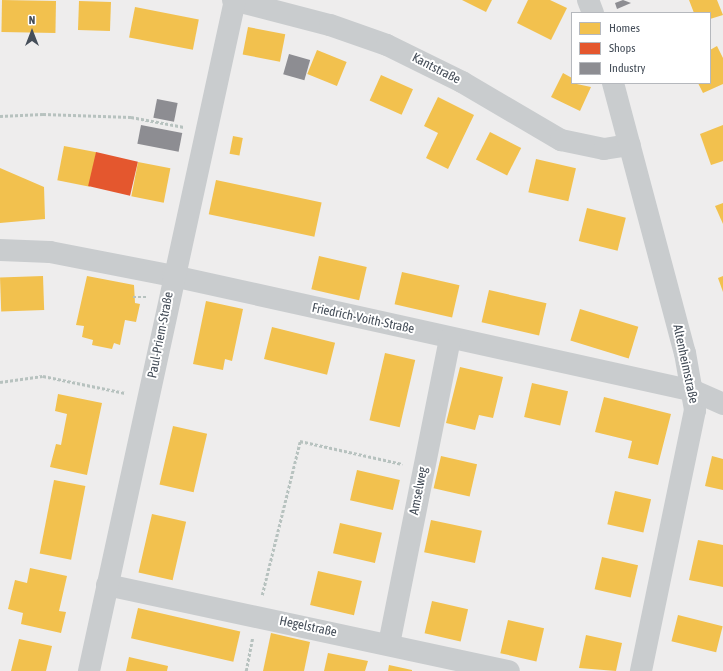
<!DOCTYPE html>
<html>
<head>
<meta charset="utf-8">
<style>
	body { margin:0 }
	#map { position:relative; width:723px; height:671px; overflow:hidden; background:#eeeded; font-family:"Asap Condensed",sans-serif }
	div>[style] { position:absolute }
	[style*='--x'] { left:calc(var(--x)*1px); top:calc(var(--y)*1px); width:calc(var(--w)*1px); rotate:calc(var(--a)*1deg) }
	.homes>* { inset:0; background:#f2c14e; transform-origin:0 0 }
	.shops>* { inset:0; background:#e4572e; transform-origin:0 0 }
	.industry>* { inset:0; background:#8d8d92; transform-origin:0 0 }
	.path>* { height:2.5px; margin-top:-1.25px; transform-origin:0; background:repeating-linear-gradient(90deg,#b7c2bf 0 3px,transparent 0 5px) }
	.minor>* { height:22px; margin:-11px; padding:0 11px; transform-origin:11px; border-radius:11px; background:#c9ccce }
	span { translate:-50% -50%; white-space:nowrap; text-align:center; line-height:1.15; -webkit-text-stroke:4px #fff; paint-order:stroke }
	.street-label { font-size:13px; color:#454e59 }
	.legend { position:absolute; left:571px; top:12px; width:140px; height:72px; box-sizing:border-box; background:#fff; border:1px solid #b5b8bd; margin:0; padding:5px 7px; list-style:none; font-size:12px; color:#454e59 }
	.legend li { display:flex; align-items:center; gap:8px; height:20px }
	.legend b { width:20px; border:1px solid #b5b8bd }
	.north { position:absolute; left:12px; top:12px; width:40px; height:40px; -webkit-text-stroke:3px #fff; paint-order:stroke; rotate:0deg; font-size:11px; font-weight:700; line-height:16px; text-align:center; color:#454e59 }
	.north::after { content:''; display:block; margin:auto; width:14px; height:18px; background:#454e59; clip-path:polygon(50% 0,100% 100%,50% 72%,0 100%) }
</style>
</head>
<body>
<div id="map">
	<div class="homes">
		<i style="left:2px;top:0;width:54px;height:32px;rotate:1deg"></i>
		<i style="clip-path:polygon(462px 0,492px 0,486px 12px)"></i>
		<i style="clip-path:polygon(528px 0,550px 0,567px 8px,551px 40px,517px 23px)"></i>
		<i style="clip-path:polygon(689px 0,717px 0,723px 15px,710px 19px,710px 13px,694px 13px)"></i>
		<i style="left:79px;top:1px;width:32px;height:29px;rotate:2deg"></i>
		<i style="left:135px;top:7px;width:65px;height:31px;rotate:11deg"></i>
		<i style="left:248px;top:27px;width:38px;height:28px;rotate:11deg"></i>
		<i style="clip-path:polygon(717px 46px,723px 58px,723px 84px,703px 93px,698px 83px,710px 83px,710px 50px)"></i>
		<i style="left:317px;top:50px;width:32px;height:26px;rotate:22deg"></i>
		<i style="clip-path:polygon(563px 73px,572px 78px,572px 83px,591px 87px,580px 111px,551px 97px)"></i>
		<i style="left:381px;top:75px;width:35px;height:28px;rotate:24deg"></i>
		<i style="clip-path:polygon(438px 97px,474px 115px,448px 169px,426px 158px,438px 133px,424px 126px)"></i>
		<i style="clip-path:polygon(723px 125px,723px 161px,711px 165px,700px 134px)"></i>
		<i style="left:490px;top:132px;width:35px;height:31px;rotate:27deg"></i>
		<i style="left:233px;top:136px;width:10px;height:18px;rotate:11deg"></i>
		<i style="left:64px;top:146px;width:33px;height:35px;rotate:11deg"></i>
		<i style="left:536px;top:159px;width:41px;height:34px;rotate:13deg"></i>
		<i style="left:138px;top:162px;width:33px;height:35px;rotate:11deg"></i>
		<i style="clip-path:polygon(0 168px,44px 187px,45px 219px,0 223px)"></i>
		<i style="left:216px;top:180px;width:108px;height:35px;rotate:12deg"></i>
		<i style="clip-path:polygon(723px 203px,723px 224px,715px 206px)"></i>
		<i style="left:587px;top:208px;width:40px;height:34px;rotate:14deg"></i>
		<i style="left:319px;top:256px;width:49px;height:34px;rotate:13deg"></i>
		<i style="left:402px;top:272px;width:59px;height:33px;rotate:13deg"></i>
		<i style="left:43px;top:276px;width:34px;height:43px;rotate:88deg"></i>
		<i style="clip-path:polygon(87px 276px,134px 285px,135px 303px,140px 304px,136px 322px,125px 320px,120px 345px,114px 343px,112px 349px,92px 345px,93px 340px,82px 337px,84px 326px,76px 325px)"></i>
		<i style="clip-path:polygon(723px 276px,723px 292px,718px 278px)"></i>
		<i style="left:489px;top:290px;width:59px;height:33px;rotate:13deg"></i>
		<i style="clip-path:polygon(206px 301px,243px 309px,232px 361px,225px 359px,223px 370px,193px 364px)"></i>
		<i style="left:580px;top:309px;width:61px;height:33px;rotate:17deg"></i>
		<i style="left:272px;top:327px;width:65px;height:33px;rotate:14deg"></i>
		<i style="left:385px;top:353px;width:31px;height:69px;rotate:13deg"></i>
		<i style="clip-path:polygon(460px 367px,503px 377px,493px 418px,479px 415px,475px 430px,446px 423px)"></i>
		<i style="left:532px;top:383px;width:37px;height:35px;rotate:13deg"></i>
		<i style="clip-path:polygon(58px 394px,102px 403px,87px 475px,50px 467px,56px 444px,61px 445px,67px 414px,55px 411px)"></i>
		<i style="clip-path:polygon(604px 397px,671px 414px,658px 465px,628px 458px,632px 441px,595px 432px)"></i>
		<i style="left:173px;top:426px;width:35px;height:60px;rotate:13deg"></i>
		<i style="left:441px;top:456px;width:37px;height:33px;rotate:13deg"></i>
		<i style="clip-path:polygon(712px 456px,723px 459px,723px 490px,705px 486px)"></i>
		<i style="left:357px;top:470px;width:44px;height:31px;rotate:13deg"></i>
		<i style="left:54px;top:480px;width:32px;height:75px;rotate:11deg"></i>
		<i style="left:615px;top:491px;width:37px;height:34px;rotate:13deg"></i>
		<i style="left:152px;top:514px;width:35px;height:60px;rotate:13deg"></i>
		<i style="left:431px;top:520px;width:52px;height:33px;rotate:12deg"></i>
		<i style="left:340px;top:523px;width:43px;height:31px;rotate:13deg"></i>
		<i style="clip-path:polygon(698px 540px,723px 545px,723px 587px,689px 580px)"></i>
		<i style="left:602px;top:557px;width:37px;height:33px;rotate:13deg"></i>
		<i style="clip-path:polygon(30px 568px,67px 576px,59px 611px,66px 612px,61px 633px,21px 624px,23px 613px,8px 609px,15px 580px,27px 583px)"></i>
		<i style="left:318px;top:571px;width:45px;height:35px;rotate:13deg"></i>
		<i style="left:432px;top:601px;width:37px;height:33px;rotate:13deg"></i>
		<i style="left:138px;top:608px;width:105px;height:31px;rotate:13deg"></i>
		<i style="left:678px;top:615px;width:46px;height:27px;rotate:14deg"></i>
		<i style="left:508px;top:620px;width:37px;height:34px;rotate:13deg"></i>
		<i style="clip-path:polygon(271px 633px,310px 642px,304px 671px,263px 671px)"></i>
		<i style="clip-path:polygon(586px 635px,622px 643px,616px 671px,579px 668px)"></i>
		<i style="clip-path:polygon(19px 639px,52px 646px,46px 671px,11px 671px)"></i>
		<i style="clip-path:polygon(328px 653px,368px 661px,365px 671px,324px 671px)"></i>
		<i style="clip-path:polygon(129px 657px,168px 666px,167px 671px,126px 671px)"></i>
		<i style="clip-path:polygon(389px 665px,412px 670px,412px 671px,388px 671px)"></i>
	</div>
	<div class="shops">
		<i style="left:96px;top:152px;width:43px;height:35px;rotate:13deg"></i>
	</div>
	<div class="industry">
		<i style="clip-path:polygon(623px 0,631px 3px,617px 9px,615px 3px)"></i>
		<i style="left:289px;top:54px;width:22px;height:21px;rotate:16deg"></i>
		<i style="left:157px;top:99px;width:21px;height:19px;rotate:11deg"></i>
		<i style="left:141px;top:125px;width:42px;height:19px;rotate:11deg"></i>
	</div>
	<div class="path">
		<i style="--x:0;--y:116;--w:43;--a:-2.7"></i>
		<i style="--x:43;--y:114;--w:88;--a:2"></i>
		<i style="--x:131;--y:117;--w:54;--a:10.7"></i>
		<i style="--x:133;--y:297;--w:14;--a:0"></i>
		<i style="--x:0;--y:382;--w:43;--a:-7.9"></i>
		<i style="--x:43;--y:376;--w:84;--a:11.7"></i>
		<i style="--x:262;--y:595;--w:159;--a:-76.1"></i>
		<i style="--x:300;--y:441;--w:105;--a:12.7"></i>
		<i style="--x:246;--y:671;--w:33;--a:-79"></i>
	</div>
	<div class="minor">
		<i style="--x:233;--y:0;--w:100;--a:14.5"></i>
		<i style="--x:330;--y:25;--w:60;--a:19.3"></i>
		<i style="--x:387;--y:45;--w:84;--a:26.3"></i>
		<i style="--x:462;--y:82;--w:115;--a:30.4"></i>
		<i style="--x:561;--y:140;--w:44;--a:11.8"></i>
		<i style="--x:604;--y:149;--w:26;--a:-9"></i>
		<i style="--x:588;--y:0;--w:14;--a:69"></i>
		<i style="--x:613;--y:83;--w:279;--a:75.1"></i>
		<i style="--x:685;--y:353;--w:58;--a:80"></i>
		<i style="--x:695;--y:410;--w:267;--a:101.7"></i>
		<i style="--x:0;--y:250;--w:50;--a:2.3"></i>
		<i style="--x:50;--y:252;--w:125;--a:11"></i>
		<i style="--x:173;--y:276;--w:534;--a:12.45"></i>
		<i style="--x:694;--y:391;--w:32;--a:24"></i>
		<i style="--x:107;--y:585;--w:411;--a:12.1"></i>
		<i style="--x:389;--y:644;--w:312;--a:-78.7"></i>
		<i style="--x:89;--y:671;--w:687;--a:-77.72"></i>
	</div>
	<div class="street-label">
		<span style="left:436px;top:69px;rotate:27deg">Kantstraße</span>
		<span style="left:363px;top:319px;rotate:12deg">Friedrich-Voith-Straße</span>
		<span style="left:161px;top:335px;rotate:-79deg">Paul-Priem-Straße</span>
		<span style="left:685px;top:364px;rotate:78deg">Altenheimstraße</span>
		<span style="left:419px;top:491px;rotate:-79deg">Amselweg</span>
		<span style="left:308px;top:627px;rotate:12deg">Hegelstraße</span>
	</div>
	<ul class="legend">
	<li><b style="height:11px;background:#f2c14e"></b>Homes</li>
	<li><b style="height:11px;background:#e4572e"></b>Shops</li>
	<li><b style="height:11px;background:#8d8d92"></b>Industry</li>
	</ul>
	<div class="north">N</div>
</div>
</body>
</html>
